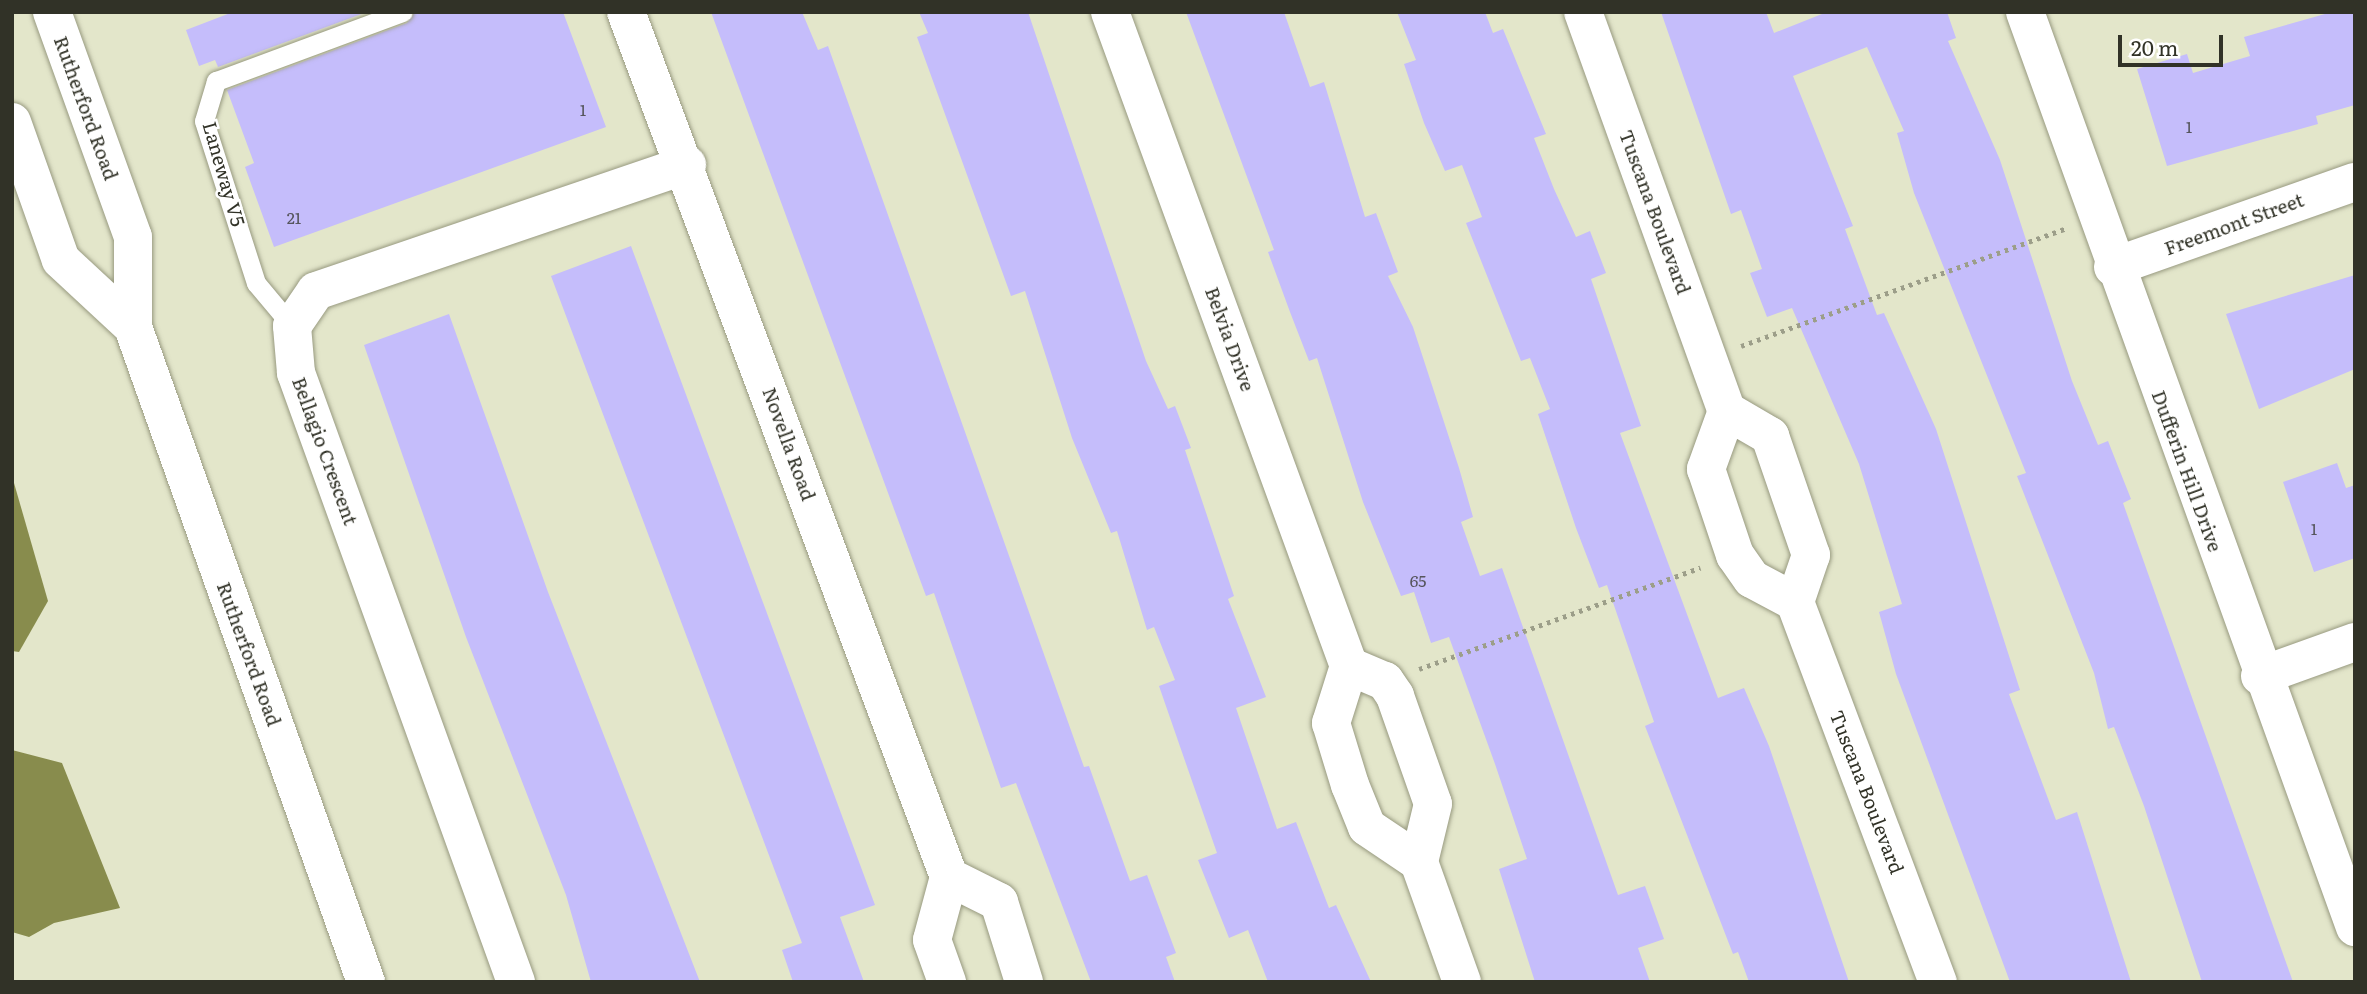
<!DOCTYPE html>
<html>
<head>
<meta charset="utf-8">
<style>
	body { margin:0 }
	#map { position:relative; width:2367px; height:994px; overflow:hidden; background:#e3e6ca; font-family:Literata,serif }
	div>[style] { position:absolute }
	[style*='--x'] { left:calc(var(--x)*1px); top:calc(var(--y)*1px); width:calc(var(--w)*1px); rotate:calc(var(--a)*1deg) }
	.water>* { inset:0; background:#888c4d }
	.building>* { inset:0; background:#c5bdfb }
	.path>* { height:4.5px; margin-top:-2.25px; transform-origin:0; background:repeating-linear-gradient(90deg,#9c9e89 0 3.5px,transparent 0 8.5px) }
	.roads { filter:drop-shadow(0 0 2px #989a80) drop-shadow(0 0 2px #989a80) }
	.lane>* { height:19px; margin:-9.5px; padding:0 9.5px; transform-origin:9.5px; border-radius:9.5px; background:#fff }
	.street>* { height:38px; margin:-19px; padding:0 19px; transform-origin:19px; border-radius:19px; background:#fff }
	.secondary>* { height:38px; margin:-19px; padding:0 19px; transform-origin:19px; border-radius:19px; background:#fff }
	span { translate:-50% -50%; white-space:nowrap; text-align:center; line-height:1.15; -webkit-text-stroke:5px #fff; paint-order:stroke }
	.number-label { font-size:16px; color:#56555c }
	.number-label span { -webkit-text-stroke-width:0 }
	.street-label { font-size:19px; color:#313227 }
	.frame { position:absolute; inset:0; border:14px solid #313227; pointer-events:none }
	.scale { position:absolute; left:2118px; top:35px; width:105px; height:32px; box-sizing:border-box; border:4px solid #313227; border-top:0; padding-left:9px; font-size:21px; line-height:24px; white-space:nowrap; color:#313227; -webkit-text-stroke:5px #fff; paint-order:stroke }
</style>
</head>
<body>
<div id="map">
	<div class="water">
		<i style="clip-path:polygon(12px 476px,48px 601px,19px 652px,12px 651px)"></i>
		<i style="clip-path:polygon(12px 750px,62px 763px,120px 908px,54px 923px,29px 937px,12px 932px)"></i>
	</div>
	<div class="building">
		<i style="clip-path:polygon(233px 12px,367px 12px,218px 67px,215px 60px,199px 66px,186px 30px)"></i>
		<i style="clip-path:polygon(415px 12px,563px 12px,606px 127px,274px 247px,245px 167px,254px 163px,227px 90px,407px 23px)"></i>
		<i style="clip-path:polygon(711px 12px,802px 12px,818px 50px,828px 46px,1084px 767px,1089px 766px,1130px 881px,1147px 875px,1176px 953px,1166px 957px,1175px 982px,1091px 982px,1016px 783px,1001px 788px,934px 593px,926px 596px)"></i>
		<i style="clip-path:polygon(919px 12px,1028px 12px,1146px 361px,1168px 409px,1175px 406px,1191px 448px,1185px 450px,1234px 596px,1228px 599px,1266px 697px,1236px 708px,1277px 829px,1296px 822px,1329px 908px,1336px 905px,1371px 982px,1268px 982px,1248px 930px,1229px 938px,1198px 860px,1217px 853px,1159px 686px,1175px 680px,1154px 627px,1147px 630px,1117px 531px,1111px 533px,1072px 438px,1025px 291px,1011px 296px,917px 37px,928px 33px)"></i>
		<i style="clip-path:polygon(1186px 12px,1284px 12px,1310px 87px,1324px 82px,1365px 217px,1376px 213px,1398px 272px,1388px 276px,1413px 327px,1459px 468px,1473px 517px,1461px 522px,1480px 576px,1502px 568px,1618px 895px,1645px 886px,1664px 939px,1638px 948px,1650px 982px,1535px 982px,1499px 869px,1527px 859px,1495px 764px,1449px 637px,1431px 643px,1414px 592px,1401px 596px,1363px 502px,1317px 358px,1309px 361px,1290px 312px,1268px 252px,1274px 250px)"></i>
		<i style="clip-path:polygon(1397px 12px,1485px 12px,1493px 33px,1503px 29px,1546px 134px,1534px 138px,1554px 189px,1576px 237px,1590px 231px,1606px 273px,1591px 279px,1641px 426px,1620px 433px,1718px 698px,1744px 688px,1769px 746px,1849px 982px,1749px 982px,1738px 952px,1733px 954px,1645px 726px,1654px 722px,1607px 585px,1599px 588px,1576px 528px,1538px 414px,1550px 409px,1530px 358px,1521px 361px,1466px 223px,1482px 217px,1462px 165px,1445px 171px,1424px 123px,1404px 64px,1416px 60px)"></i>
		<i style="clip-path:polygon(1661px 12px,1766px 12px,1774px 33px,1827px 12px,1947px 12px,1956px 38px,1948px 41px,2000px 160px,2072px 381px,2098px 445px,2108px 441px,2131px 499px,2123px 503px,2293px 982px,2202px 982px,2144px 806px,2114px 727px,2108px 729px,2094px 673px,2017px 476px,2026px 473px,1914px 193px,1897px 133px,1904px 131px,1867px 47px,1793px 76px,1853px 226px,1845px 229px,1877px 315px,1884px 313px,1936px 429px,2020px 690px,2009px 694px,2056px 820px,2077px 812px,2131px 982px,2010px 982px,1896px 674px,1879px 612px,1902px 604px,1859px 464px,1792px 308px,1767px 317px,1750px 273px,1762px 269px,1741px 210px,1731px 214px)"></i>
		<i style="clip-path:polygon(2332px 12px,2355px 12px,2355px 105px,2316px 116px,2318px 124px,2167px 166px,2137px 69px,2187px 54px,2193px 73px,2250px 56px,2244px 37px)"></i>
		<i style="clip-path:polygon(631px 246px,875px 905px,840px 917px,864px 982px,793px 982px,782px 950px,802px 943px,551px 276px)"></i>
		<i style="clip-path:polygon(2355px 275px,2355px 369px,2259px 409px,2226px 314px)"></i>
		<i style="clip-path:polygon(449px 314px,548px 592px,700px 982px,591px 982px,566px 895px,466px 637px,364px 345px)"></i>
		<i style="clip-path:polygon(2337px 463px,2346px 488px,2355px 485px,2355px 558px,2314px 572px,2283px 482px)"></i>
	</div>
	<div class="path">
		<i style="--x:1741;--y:346;--w:344;--a:-19.9"></i>
		<i style="--x:1419;--y:669;--w:299;--a:-19.8"></i>
	</div>
	<div class="roads">
		<div class="lane">
			<i style="--x:292;--y:326;--w:56;--a:-129.9"></i>
			<i style="--x:256;--y:283;--w:170;--a:-107.8"></i>
			<i style="--x:204;--y:121;--w:42;--a:-73.3"></i>
			<i style="--x:216;--y:81;--w:199;--a:-20.3"></i>
		</div>
		<div class="street">
			<i style="--x:626;--y:12;--w:923;--a:69.52"></i>
			<i style="--x:949;--y:877;--w:65;--a:105.1"></i>
			<i style="--x:932;--y:940;--w:45;--a:70.3"></i>
			<i style="--x:1110;--y:12;--w:696;--a:69.93"></i>
			<i style="--x:1349;--y:666;--w:60;--a:107.5"></i>
			<i style="--x:1331;--y:723;--w:65;--a:73"></i>
			<i style="--x:1350;--y:785;--w:45;--a:68"></i>
			<i style="--x:1367;--y:827;--w:63;--a:33.9"></i>
			<i style="--x:1583;--y:12;--w:424;--a:70.2"></i>
			<i style="--x:1727;--y:411;--w:50;--a:30.2"></i>
			<i style="--x:1770;--y:436;--w:126;--a:71"></i>
			<i style="--x:1811;--y:555;--w:50;--a:108.8"></i>
			<i style="--x:1795;--y:602;--w:406;--a:69.4"></i>
			<i style="--x:2025;--y:12;--w:973;--a:70.17"></i>
			<i style="--x:2113;--y:267;--w:256;--a:-19.4"></i>
			<i style="--x:1727;--y:411;--w:62;--a:109.9"></i>
			<i style="--x:1706;--y:469;--w:91;--a:71.4"></i>
			<i style="--x:1735;--y:555;--w:29;--a:55"></i>
			<i style="--x:1752;--y:579;--w:49;--a:28.1"></i>
			<i style="--x:1349;--y:666;--w:39;--a:23"></i>
			<i style="--x:1385;--y:681;--w:18;--a:56"></i>
			<i style="--x:1395;--y:696;--w:114;--a:70.6"></i>
			<i style="--x:1433;--y:804;--w:60;--a:103.6"></i>
			<i style="--x:1419;--y:862;--w:127;--a:70.3"></i>
			<i style="--x:2260;--y:676;--w:101;--a:-19.7"></i>
			<i style="--x:949;--y:877;--w:56;--a:26.6"></i>
			<i style="--x:999;--y:902;--w:84;--a:72.6"></i>
			<i style="--x:516;--y:982;--w:648;--a:-109.86"></i>
			<i style="--x:296;--y:373;--w:47;--a:-94.9"></i>
			<i style="--x:292;--y:326;--w:42;--a:-55.6"></i>
			<i style="--x:316;--y:291;--w:392;--a:-18.8"></i>
		</div>
		<div class="secondary">
			<i style="--x:52;--y:12;--w:239;--a:70.2"></i>
			<i style="--x:133;--y:237;--w:90;--a:90"></i>
			<i style="--x:133;--y:327;--w:695;--a:70.42"></i>
			<i style="--x:12;--y:122;--w:146;--a:70.5"></i>
			<i style="--x:61;--y:260;--w:98;--a:42.9"></i>
		</div>
	</div>
	<div class="number-label">
		<span style="left:583px;top:109px">1</span>
		<span style="left:2189px;top:126px">1</span>
		<span style="left:294px;top:217px">21</span>
		<span style="left:2314px;top:528px">1</span>
		<span style="left:1418px;top:580px">65</span>
	</div>
	<div class="street-label">
		<span style="left:86px;top:108px;rotate:70deg">Rutherford Road</span>
		<span style="left:224px;top:174px;rotate:74deg">Laneway V5</span>
		<span style="left:1655px;top:212px;rotate:70deg">Tuscana Boulevard</span>
		<span style="left:2234px;top:224px;rotate:-20deg">Freemont Street</span>
		<span style="left:1230px;top:339px;rotate:70deg">Belvia Drive</span>
		<span style="left:789px;top:444px;rotate:70deg">Novella Road</span>
		<span style="left:325px;top:451px;rotate:70deg">Bellagio Crescent</span>
		<span style="left:2187px;top:471px;rotate:70deg">Dufferin Hill Drive</span>
		<span style="left:249px;top:654px;rotate:70deg">Rutherford Road</span>
		<span style="left:1867px;top:792px;rotate:69deg">Tuscana Boulevard</span>
	</div>
	<div class="frame"></div>
	<div class="scale">20 m</div>
</div>
</body>
</html>
